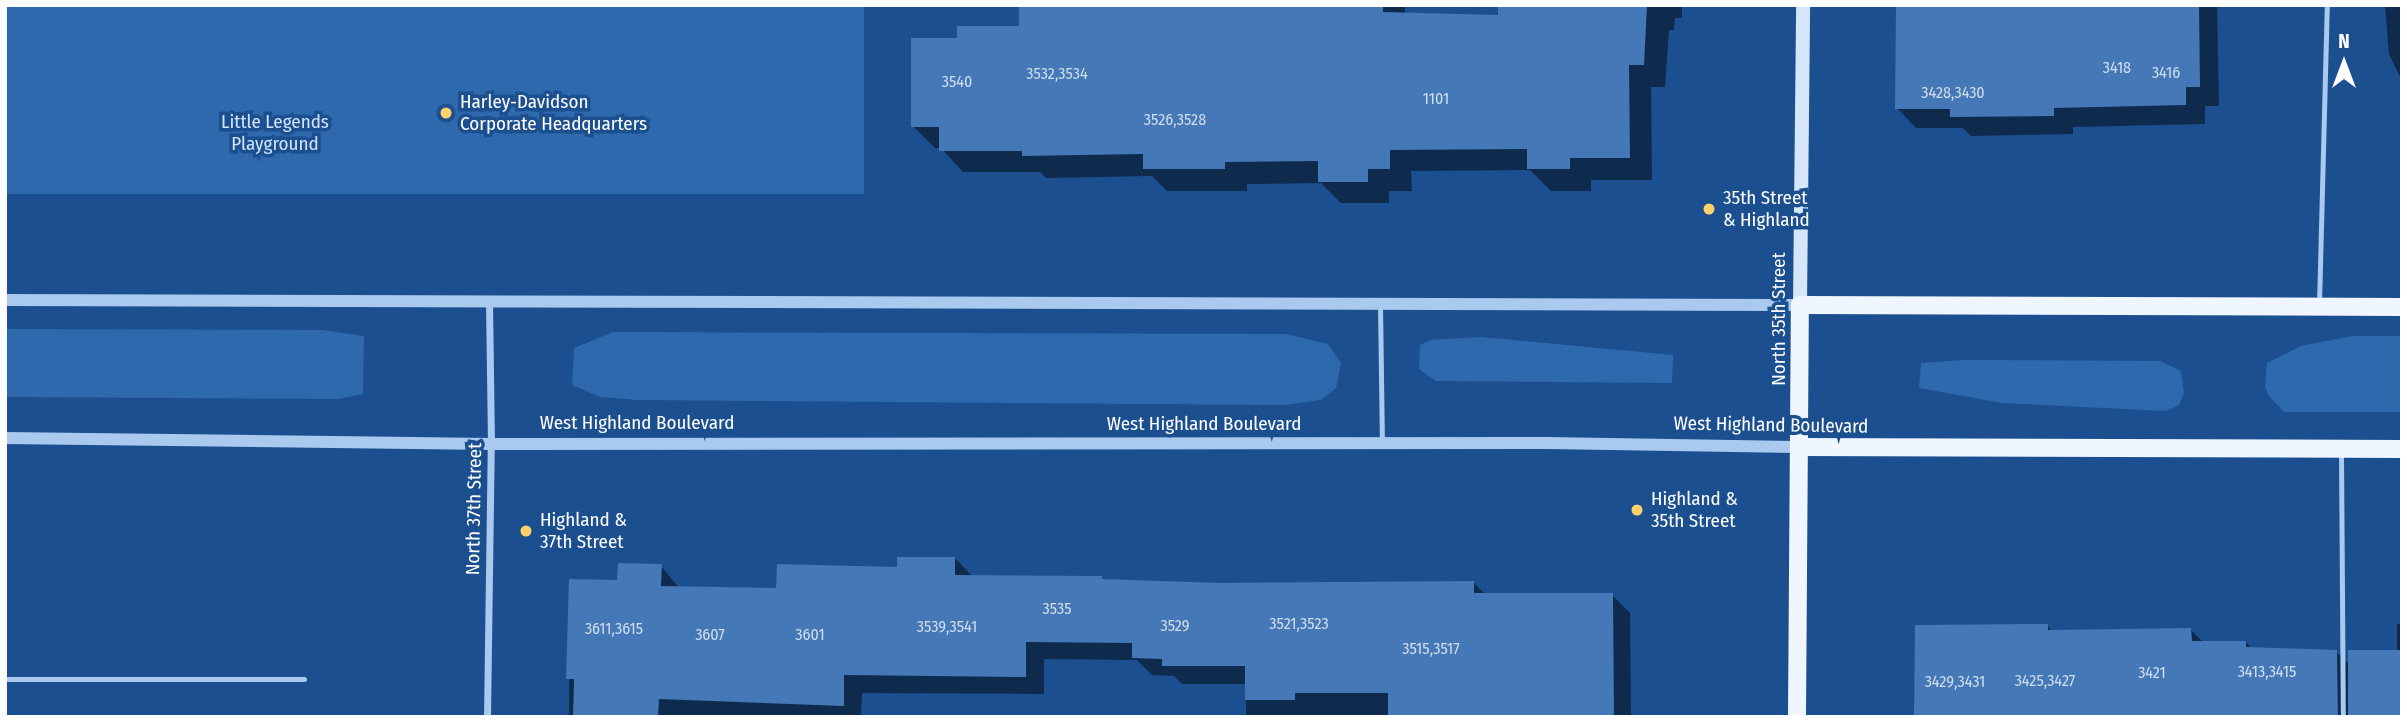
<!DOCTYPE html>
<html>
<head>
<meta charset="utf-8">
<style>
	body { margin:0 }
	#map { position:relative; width:2407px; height:722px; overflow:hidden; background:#1b4f8f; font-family:"Fira Sans Condensed",sans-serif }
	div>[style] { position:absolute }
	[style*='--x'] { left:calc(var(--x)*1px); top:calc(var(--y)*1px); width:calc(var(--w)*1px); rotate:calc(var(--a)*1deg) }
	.green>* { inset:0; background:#2e69ad; transform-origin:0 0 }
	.shadow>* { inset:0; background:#0007 }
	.building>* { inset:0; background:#4478b7; transform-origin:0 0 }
	.service>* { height:5px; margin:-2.5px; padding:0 2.5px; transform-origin:2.5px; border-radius:2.5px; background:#a9c9ee }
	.minor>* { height:7px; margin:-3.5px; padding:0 3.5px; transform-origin:3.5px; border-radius:3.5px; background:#a9c9ee }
	.tertiary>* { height:12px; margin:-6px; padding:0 6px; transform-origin:6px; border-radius:6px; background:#a9c9ee }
	.secondary>* { height:14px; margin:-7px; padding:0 7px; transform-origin:7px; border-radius:7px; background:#d6e6fa }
	.primary>* { height:18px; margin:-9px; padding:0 9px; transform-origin:9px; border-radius:9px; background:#f0f6ff }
	.dots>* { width:19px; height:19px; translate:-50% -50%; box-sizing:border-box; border:4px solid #1b4f8f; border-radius:50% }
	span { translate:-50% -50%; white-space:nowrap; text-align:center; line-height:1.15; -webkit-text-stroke:7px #1b4f8f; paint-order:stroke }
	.number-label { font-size:16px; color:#d0dded }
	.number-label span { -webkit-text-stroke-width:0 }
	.poi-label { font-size:19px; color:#fff }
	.left { translate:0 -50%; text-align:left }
	.park-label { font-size:19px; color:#cfe3fa }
	.street-label { font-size:19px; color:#fff }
	.frame { position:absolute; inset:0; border:7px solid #fff; pointer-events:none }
	.north { position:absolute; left:2309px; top:28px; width:70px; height:70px; -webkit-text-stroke:5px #1b4f8f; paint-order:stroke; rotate:0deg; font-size:19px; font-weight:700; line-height:28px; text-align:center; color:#fff }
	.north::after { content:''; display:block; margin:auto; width:24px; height:32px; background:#fff; clip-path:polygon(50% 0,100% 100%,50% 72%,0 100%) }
</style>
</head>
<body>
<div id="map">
	<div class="green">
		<i style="left:5px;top:5px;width:859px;height:189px"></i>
		<i style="clip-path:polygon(5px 329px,323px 330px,364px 336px,363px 394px,338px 399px,5px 397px)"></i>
		<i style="clip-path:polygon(613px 332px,1286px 334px,1328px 344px,1341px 363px,1336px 388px,1321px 400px,1285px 405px,637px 400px,601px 397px,572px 385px,574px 348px)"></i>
		<i style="clip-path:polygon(2352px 336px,2402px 336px,2402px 412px,2284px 412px,2269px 396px,2265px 387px,2267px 363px,2301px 346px)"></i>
		<i style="clip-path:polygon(1481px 337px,1673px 355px,1672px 383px,1436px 381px,1419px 369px,1420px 345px,1430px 340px)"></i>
		<i style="clip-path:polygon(1962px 360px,2160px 361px,2181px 371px,2184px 393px,2179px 405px,2165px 411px,2002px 403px,1919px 388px,1921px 363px)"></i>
	</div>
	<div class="shadow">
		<i style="clip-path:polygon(1126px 5px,1405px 5px,1405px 14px,1500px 17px,1500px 5px,1682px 5px,1682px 18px,1675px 18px,1674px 30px,1669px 30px,1665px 87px,1651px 87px,1652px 180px,1591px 180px,1591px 191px,1551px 191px,1530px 170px,1411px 171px,1412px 191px,1389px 191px,1389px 203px,1341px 203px,1321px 183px,1247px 184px,1247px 191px,1167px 191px,1152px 176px,1046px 178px,1040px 172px,963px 172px,941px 148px,935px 148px,913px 126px,959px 40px)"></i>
		<i style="clip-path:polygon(1898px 5px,2217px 5px,2219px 106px,2205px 106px,2205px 124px,2073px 127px,2073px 134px,1971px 136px,1963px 128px,1916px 128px,1897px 108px)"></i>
		<i style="clip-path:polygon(2385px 5px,2402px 5px,2402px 81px,2389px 54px)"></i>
		<i style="clip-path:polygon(955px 558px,973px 577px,1102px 578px,1104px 581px,1219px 585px,1474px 583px,1486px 595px,1612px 595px,1630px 613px,1631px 717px,1246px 717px,1246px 684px,1182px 684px,1174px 676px,1152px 675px,1137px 660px,1044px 659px,1044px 694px,862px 693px,861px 717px,569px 717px,570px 581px,619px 582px,661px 566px,679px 588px,778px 590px)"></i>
		<i style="clip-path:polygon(2397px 624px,2402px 624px,2402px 717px,1916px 717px,2047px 625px,2053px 632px,2191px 630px,2203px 642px,2246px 642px,2252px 649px,2336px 652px,2350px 665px,2397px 652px)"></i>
	</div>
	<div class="building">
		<i style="clip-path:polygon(1383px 5px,1383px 12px,1498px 15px,1498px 5px,1647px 5px,1644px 65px,1629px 65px,1630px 158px,1570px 158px,1570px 169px,1527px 169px,1527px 149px,1390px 150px,1390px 169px,1368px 169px,1368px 182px,1318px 182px,1318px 161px,1225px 162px,1225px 169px,1143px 169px,1143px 154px,1022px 156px,1022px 151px,939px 151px,939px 127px,911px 127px,911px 38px,957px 38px,957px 26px,1019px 26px,1019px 7px)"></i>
		<i style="clip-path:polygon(1896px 5px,2199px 5px,2200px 87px,2186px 87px,2186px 105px,2054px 108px,2054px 116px,1950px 117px,1950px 109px,1895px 109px)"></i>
		<i style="clip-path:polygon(897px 557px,955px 557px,955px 575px,1102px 576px,1102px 579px,1219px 583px,1474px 581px,1474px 593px,1613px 593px,1614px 717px,1388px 717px,1388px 693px,1295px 693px,1295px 700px,1245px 700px,1245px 666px,1162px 666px,1162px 659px,1132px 658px,1132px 643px,1026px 642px,1026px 677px,844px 675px,844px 706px,659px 699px,658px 717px,573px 717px,574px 679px,566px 679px,569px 579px,617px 580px,618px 563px,662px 564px,661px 586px,776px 588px,777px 564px,897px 567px)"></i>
		<i style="clip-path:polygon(2048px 624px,2048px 630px,2191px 628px,2192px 641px,2246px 641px,2246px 647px,2337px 650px,2338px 717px,1914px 717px,1915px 625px)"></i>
		<i style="left:2348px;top:650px;width:54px;height:67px"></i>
	</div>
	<div class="service">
		<i style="--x:1380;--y:304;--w:140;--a:89.2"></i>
		<i style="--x:2319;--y:304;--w:299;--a:-88.5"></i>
		<i style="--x:2341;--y:452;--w:265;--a:89.6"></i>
		<i style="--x:5;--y:679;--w:299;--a:0"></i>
	</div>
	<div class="minor">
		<i style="--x:487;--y:717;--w:273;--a:-89.2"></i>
		<i style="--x:491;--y:444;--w:143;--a:-90.8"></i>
	</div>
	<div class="tertiary">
		<i style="--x:5;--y:300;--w:1795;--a:0.16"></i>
		<i style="--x:5;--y:438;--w:486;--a:0.7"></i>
		<i style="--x:491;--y:444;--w:1056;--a:-0.05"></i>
		<i style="--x:1547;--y:443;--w:253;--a:0.9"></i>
	</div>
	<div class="secondary">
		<i style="--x:1800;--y:305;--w:300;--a:-89.4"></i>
	</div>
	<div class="primary">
		<i style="--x:1800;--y:447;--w:602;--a:0.19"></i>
		<i style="--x:1797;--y:717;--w:412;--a:-89.6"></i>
		<i style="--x:1800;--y:305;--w:602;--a:0.19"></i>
	</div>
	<div class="dots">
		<i style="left:446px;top:113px;background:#ffd166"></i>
		<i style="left:1709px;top:209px;background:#ffd166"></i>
		<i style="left:1637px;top:510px;background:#ffd166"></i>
		<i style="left:526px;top:531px;background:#ffd166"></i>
	</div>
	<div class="number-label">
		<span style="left:2117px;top:68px">3418</span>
		<span style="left:2166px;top:73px">3416</span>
		<span style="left:1057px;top:74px">3532,3534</span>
		<span style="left:957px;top:82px">3540</span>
		<span style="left:1953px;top:93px">3428,3430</span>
		<span style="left:1436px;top:99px">1101</span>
		<span style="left:1175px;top:120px">3526,3528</span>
		<span style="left:1057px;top:609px">3535</span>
		<span style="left:1299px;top:624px">3521,3523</span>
		<span style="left:1175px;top:626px">3529</span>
		<span style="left:947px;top:627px">3539,3541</span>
		<span style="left:614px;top:629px">3611,3615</span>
		<span style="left:710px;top:635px">3607</span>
		<span style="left:810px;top:635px">3601</span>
		<span style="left:1431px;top:649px">3515,3517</span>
		<span style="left:2267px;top:672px">3413,3415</span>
		<span style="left:2152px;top:673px">3421</span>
		<span style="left:2045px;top:681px">3425,3427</span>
		<span style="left:1955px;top:682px">3429,3431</span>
	</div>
	<div class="poi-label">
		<span class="left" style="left:460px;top:113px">Harley-Davidson<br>Corporate Headquarters</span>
		<span class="left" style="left:1723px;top:209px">35th Street<br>&amp; Highland</span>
		<span class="left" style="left:1651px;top:510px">Highland &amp;<br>35th Street</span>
		<span class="left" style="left:540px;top:531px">Highland &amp;<br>37th Street</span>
	</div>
	<div class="park-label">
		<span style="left:275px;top:133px">Little Legends<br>Playground</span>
	</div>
	<div class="street-label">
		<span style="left:1779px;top:319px;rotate:-90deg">North 35th Street</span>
		<span style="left:637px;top:423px">West Highland Boulevard</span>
		<span style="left:1204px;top:424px">West Highland Boulevard</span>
		<span style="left:1771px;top:425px;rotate:1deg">West Highland Boulevard</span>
		<span style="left:474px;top:509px;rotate:-89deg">North 37th Street</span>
	</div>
	<div class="frame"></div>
	<div class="north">N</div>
</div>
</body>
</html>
